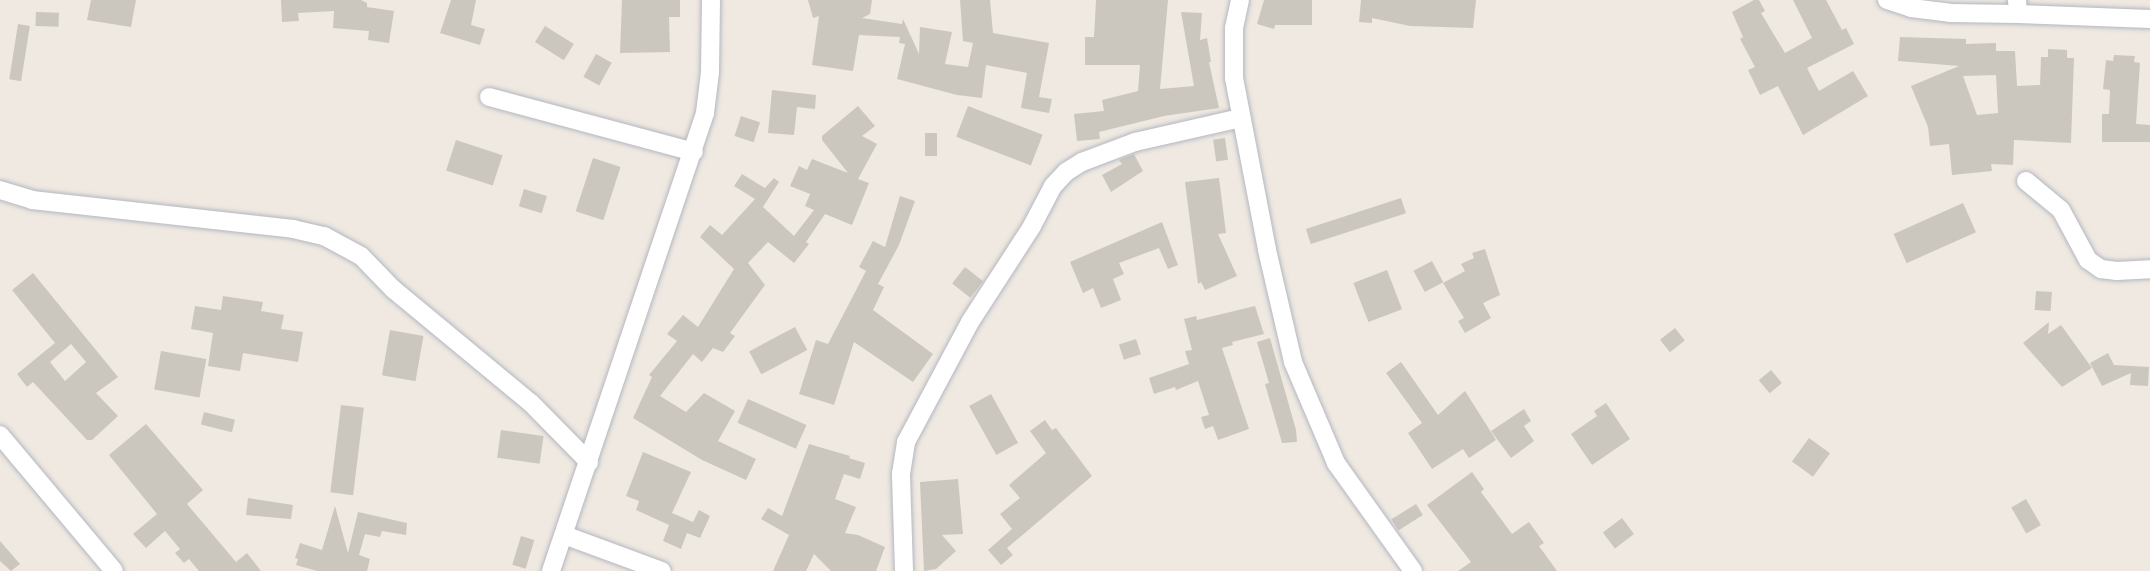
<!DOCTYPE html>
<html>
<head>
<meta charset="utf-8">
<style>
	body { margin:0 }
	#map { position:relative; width:2150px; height:571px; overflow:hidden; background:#efe9e1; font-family:"IBM Plex Sans",sans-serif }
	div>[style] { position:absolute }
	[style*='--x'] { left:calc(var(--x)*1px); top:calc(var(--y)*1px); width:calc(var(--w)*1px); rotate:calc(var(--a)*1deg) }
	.building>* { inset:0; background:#cbc7bf; transform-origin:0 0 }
	.roads { filter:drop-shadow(0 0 2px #b4b7c1) drop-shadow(0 0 2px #b4b7c1) }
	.minor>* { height:18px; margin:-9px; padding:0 9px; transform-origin:9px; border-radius:9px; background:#fff }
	span { translate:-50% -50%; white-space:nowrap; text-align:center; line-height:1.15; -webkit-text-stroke:6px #fff; paint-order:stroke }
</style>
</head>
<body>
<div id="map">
	<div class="building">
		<i style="clip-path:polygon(91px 0,136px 0,131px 27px,87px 20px)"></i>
		<i style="clip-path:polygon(281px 0,361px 0,367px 3px,367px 7px,394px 11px,389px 43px,368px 40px,369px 31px,333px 28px,334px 11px,298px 13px,299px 21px,282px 22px)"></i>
		<i style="clip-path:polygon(451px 0,476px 0,471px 25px,485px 29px,480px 45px,440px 33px)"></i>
		<i style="clip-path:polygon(622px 0,680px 0,680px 17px,669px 17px,670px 52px,620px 53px)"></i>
		<i style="clip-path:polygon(808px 0,872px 0,870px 14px,862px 18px,902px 24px,903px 19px,919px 54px,920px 27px,952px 32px,945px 64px,968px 67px,973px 43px,963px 41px,960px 0,990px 0,993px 33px,1049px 43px,1039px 97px,1052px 99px,1049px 113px,1021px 108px,1027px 73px,986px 65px,982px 98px,957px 95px,897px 79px,905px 44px,899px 43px,900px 37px,859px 35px,853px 71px,812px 65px,819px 16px,813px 18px)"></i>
		<i style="clip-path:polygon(1096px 0,1168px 0,1160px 89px,1194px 86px,1181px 12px,1202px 13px,1200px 40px,1207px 38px,1211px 62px,1209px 62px,1219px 108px,1164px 116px,1099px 132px,1100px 139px,1077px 141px,1074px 114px,1104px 111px,1102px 100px,1138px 91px,1140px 65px,1085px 65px,1085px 37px,1094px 37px)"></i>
		<i style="clip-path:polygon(1264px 0,1312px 0,1312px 25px,1275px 25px,1274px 29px,1257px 24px)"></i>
		<i style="clip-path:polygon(1361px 0,1476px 0,1473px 28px,1410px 26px,1372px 18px,1372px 23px,1359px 22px)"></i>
		<i style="clip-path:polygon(1754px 0,1759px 0,1765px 11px,1761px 13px,1785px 53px,1812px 38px,1793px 0,1826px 0,1842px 30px,1846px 28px,1854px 44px,1807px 68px,1819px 91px,1853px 71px,1868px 96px,1803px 135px,1778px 86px,1760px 95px,1748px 70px,1755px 67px,1740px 39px,1743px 37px,1732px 12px)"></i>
		<i style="left:36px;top:12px;width:23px;height:14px;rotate:2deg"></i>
		<i style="left:18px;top:24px;width:12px;height:56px;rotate:9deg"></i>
		<i style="left:545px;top:26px;width:34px;height:19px;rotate:32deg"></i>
		<i style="clip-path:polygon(evenodd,1900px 37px,1966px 39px,1966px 44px,1996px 43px,1996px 51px,2015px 51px,2017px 86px,2040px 85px,2041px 57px,2048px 57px,2048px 49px,2067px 50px,2067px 58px,2074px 58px,2071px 143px,2014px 140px,2013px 165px,1991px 164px,1992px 171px,1952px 175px,1949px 144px,1930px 146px,1928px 127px,1911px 86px,1959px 66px,1898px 61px,1900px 37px,1996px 75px,1998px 113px,1977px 115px,1963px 76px,1996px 75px)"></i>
		<i style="left:596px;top:54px;width:18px;height:26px;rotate:29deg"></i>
		<i style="clip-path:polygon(2114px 55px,2135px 56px,2134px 62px,2140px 63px,2136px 124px,2150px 125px,2150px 142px,2102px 142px,2102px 114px,2109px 114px,2110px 90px,2103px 89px,2106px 60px,2113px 61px)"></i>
		<i style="clip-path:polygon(772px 90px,816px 95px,815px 109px,797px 107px,794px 135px,768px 133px)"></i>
		<i style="clip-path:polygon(858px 106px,875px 126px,862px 136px,877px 144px,858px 179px,869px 183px,852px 225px,825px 214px,806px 242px,809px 244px,794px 263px,768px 242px,748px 263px,765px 285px,730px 333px,735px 336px,723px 352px,713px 348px,702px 362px,693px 354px,660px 396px,686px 412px,704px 393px,735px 411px,718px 441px,756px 459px,746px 480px,702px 460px,633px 418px,652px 377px,649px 375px,677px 341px,667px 334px,683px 315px,698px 327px,734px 269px,700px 237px,710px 225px,722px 235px,755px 199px,734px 186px,742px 174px,765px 188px,774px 178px,779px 182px,763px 207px,794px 236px,814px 210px,805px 206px,810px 194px,790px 186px,799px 166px,807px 170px,812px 159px,848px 173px,822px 140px,822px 136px)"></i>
		<i style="left:968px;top:106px;width:80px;height:33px;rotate:21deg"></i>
		<i style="left:741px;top:116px;width:20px;height:21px;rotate:18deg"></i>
		<i style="left:925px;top:133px;width:12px;height:23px"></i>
		<i style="left:1225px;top:138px;width:22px;height:12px;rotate:82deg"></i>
		<i style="left:456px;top:140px;width:49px;height:32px;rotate:18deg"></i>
		<i style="clip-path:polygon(1134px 154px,1143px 171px,1111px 192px,1102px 175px,1122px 164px,1119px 160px)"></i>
		<i style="left:593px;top:158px;width:29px;height:56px;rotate:18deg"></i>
		<i style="clip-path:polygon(1219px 178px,1226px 233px,1218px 234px,1237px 276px,1205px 290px,1201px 282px,1198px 284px,1185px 182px)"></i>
		<i style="left:524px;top:189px;width:24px;height:18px;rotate:17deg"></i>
		<i style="clip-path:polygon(900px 196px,915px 201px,899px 245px,878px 284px,884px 287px,873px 310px,933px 354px,913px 382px,854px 342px,834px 405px,799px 394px,816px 340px,828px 344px,866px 271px,859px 267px,873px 241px,885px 247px)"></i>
		<i style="left:1401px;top:198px;width:16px;height:100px;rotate:72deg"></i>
		<i style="left:1963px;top:203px;width:32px;height:76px;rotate:66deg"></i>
		<i style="clip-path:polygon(1162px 222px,1178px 265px,1168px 269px,1159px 248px,1119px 263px,1124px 274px,1113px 279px,1121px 300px,1101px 308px,1093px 288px,1083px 293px,1070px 262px)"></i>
		<i style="clip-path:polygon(1485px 249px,1500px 295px,1483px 303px,1491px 318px,1465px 333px,1458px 321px,1464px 318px,1443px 283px,1465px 271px,1461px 264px,1474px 258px,1472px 253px)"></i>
		<i style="left:1432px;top:261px;width:24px;height:21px;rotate:62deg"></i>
		<i style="left:965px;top:267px;width:23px;height:21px;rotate:38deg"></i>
		<i style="left:1387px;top:270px;width:42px;height:36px;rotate:69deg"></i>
		<i style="clip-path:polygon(evenodd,33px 273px,118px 377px,96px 393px,118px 416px,92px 440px,87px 440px,33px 382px,27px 387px,17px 374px,55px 343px,12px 290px,33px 273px,71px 344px,86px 362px,65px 381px,50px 362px,71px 344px)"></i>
		<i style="left:2036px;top:291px;width:16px;height:19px;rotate:4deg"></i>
		<i style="clip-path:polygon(223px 296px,263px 302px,261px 311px,284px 315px,281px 329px,303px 332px,298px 362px,243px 353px,240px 371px,208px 366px,213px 333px,191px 329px,195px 306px,221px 310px)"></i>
		<i style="clip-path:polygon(1255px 306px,1264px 334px,1232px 342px,1233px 345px,1222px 348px,1249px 429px,1218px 440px,1213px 426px,1205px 429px,1201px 417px,1209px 415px,1198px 381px,1176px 390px,1175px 387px,1154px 394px,1149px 378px,1189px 364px,1185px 351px,1192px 350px,1184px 319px,1196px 316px,1197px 320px)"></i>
		<i style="clip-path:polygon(2049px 322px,2048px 334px,2061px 325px,2092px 368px,2062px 387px,2023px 343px)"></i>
		<i style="left:795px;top:327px;width:26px;height:52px;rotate:62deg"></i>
		<i style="left:1675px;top:328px;width:16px;height:19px;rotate:52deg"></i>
		<i style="left:390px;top:330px;width:34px;height:46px;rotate:10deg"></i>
		<i style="clip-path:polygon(1270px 338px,1296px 430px,1297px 442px,1282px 443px,1265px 384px,1269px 383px,1257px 342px)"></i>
		<i style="left:1136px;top:339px;width:16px;height:18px;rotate:72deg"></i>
		<i style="left:161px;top:351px;width:46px;height:39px;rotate:10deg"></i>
		<i style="clip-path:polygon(2108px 353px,2114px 365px,2149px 367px,2148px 386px,2130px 385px,2131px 373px,2102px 386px,2090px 363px)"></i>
		<i style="clip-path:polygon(1401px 362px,1438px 415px,1465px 391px,1496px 440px,1469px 458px,1463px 449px,1432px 469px,1408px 433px,1422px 423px,1386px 373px)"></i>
		<i style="left:1771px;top:370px;width:17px;height:16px;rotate:50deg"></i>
		<i style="left:991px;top:394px;width:56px;height:25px;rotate:61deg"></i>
		<i style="left:748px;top:399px;width:64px;height:26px;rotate:24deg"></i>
		<i style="clip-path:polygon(1606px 403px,1630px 439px,1592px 465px,1571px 434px,1597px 416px,1594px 411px)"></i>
		<i style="left:341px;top:405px;width:23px;height:88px;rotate:7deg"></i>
		<i style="clip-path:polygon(1524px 409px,1531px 421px,1524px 426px,1534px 441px,1511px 458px,1491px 431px)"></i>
		<i style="left:204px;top:412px;width:32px;height:13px;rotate:14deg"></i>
		<i style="clip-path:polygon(1045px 420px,1052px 430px,1056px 428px,1092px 476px,1007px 548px,1013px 555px,1001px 565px,988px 550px,1012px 529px,1000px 514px,1020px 498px,1009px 485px,1046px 453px,1030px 431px)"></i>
		<i style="clip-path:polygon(146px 424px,203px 490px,187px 504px,236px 562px,247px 553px,261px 571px,199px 571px,189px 559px,184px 563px,175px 553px,180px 549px,165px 531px,146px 548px,133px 534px,157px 514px,109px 455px)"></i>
		<i style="left:501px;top:430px;width:43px;height:28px;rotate:8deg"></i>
		<i style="left:1809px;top:438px;width:26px;height:29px;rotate:36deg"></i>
		<i style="clip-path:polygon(809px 444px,850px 456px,849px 458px,865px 463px,860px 479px,844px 474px,835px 499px,856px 507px,845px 533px,858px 535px,885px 547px,876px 571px,831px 571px,814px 554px,806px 571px,773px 571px,789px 535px,761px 519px,768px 508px,782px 516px)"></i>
		<i style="clip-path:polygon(643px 452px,691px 472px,672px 513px,693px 522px,699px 510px,710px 516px,700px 538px,687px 533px,681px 549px,663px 541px,669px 525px,636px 510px,639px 501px,626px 496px)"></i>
		<i style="clip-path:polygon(1472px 472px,1484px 489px,1481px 492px,1512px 534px,1529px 522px,1544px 543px,1539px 546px,1557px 571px,1458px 571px,1471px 562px,1427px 505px)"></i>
		<i style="clip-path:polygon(958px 479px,963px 534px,942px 535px,956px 551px,936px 569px,924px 571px,920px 482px)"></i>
		<i style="clip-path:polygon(248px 498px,293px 505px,291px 519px,246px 515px)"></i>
		<i style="left:2026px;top:499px;width:30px;height:17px;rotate:60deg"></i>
		<i style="left:1416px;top:504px;width:13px;height:29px;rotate:58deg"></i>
		<i style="clip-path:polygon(335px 506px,348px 553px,358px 512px,407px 523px,406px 535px,382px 531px,380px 537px,365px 534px,359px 555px,370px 559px,367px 571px,317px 571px,296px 565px,298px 559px,295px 558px,300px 543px,322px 550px)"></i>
		<i style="left:1622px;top:518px;width:20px;height:24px;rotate:53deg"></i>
		<i style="left:521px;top:536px;width:14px;height:30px;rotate:17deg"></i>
		<i style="clip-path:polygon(0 541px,20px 564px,11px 571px,0 561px)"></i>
	</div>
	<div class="roads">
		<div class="minor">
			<i style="--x:1240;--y:0;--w:29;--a:102"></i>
			<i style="--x:1234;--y:28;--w:50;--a:90"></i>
			<i style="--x:1234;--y:78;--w:175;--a:79.1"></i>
			<i style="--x:1267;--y:250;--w:115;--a:76.9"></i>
			<i style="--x:1293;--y:362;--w:110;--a:66.9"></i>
			<i style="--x:1336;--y:463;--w:133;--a:54.5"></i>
			<i style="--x:1887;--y:0;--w:25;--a:18"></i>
			<i style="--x:1911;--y:8;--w:39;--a:7"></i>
			<i style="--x:1950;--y:13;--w:68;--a:0.8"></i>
			<i style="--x:2017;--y:0;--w:14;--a:86"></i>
			<i style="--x:2018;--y:14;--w:132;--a:2.2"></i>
			<i style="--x:489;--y:97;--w:212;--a:15"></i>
			<i style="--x:2026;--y:181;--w:45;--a:39.6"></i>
			<i style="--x:2061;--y:210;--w:57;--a:61.6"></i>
			<i style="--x:2088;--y:260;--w:16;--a:35"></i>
			<i style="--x:2101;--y:269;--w:16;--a:7"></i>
			<i style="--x:2117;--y:271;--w:33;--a:-3"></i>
			<i style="--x:0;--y:190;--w:34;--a:17"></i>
			<i style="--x:32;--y:200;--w:263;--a:6.3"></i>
			<i style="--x:293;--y:229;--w:32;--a:13"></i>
			<i style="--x:324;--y:236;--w:42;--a:28.4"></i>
			<i style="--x:361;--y:256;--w:46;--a:45.9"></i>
			<i style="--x:393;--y:289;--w:179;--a:39.6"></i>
			<i style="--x:531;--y:403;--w:83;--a:45.5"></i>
			<i style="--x:0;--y:435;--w:177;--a:50"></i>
			<i style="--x:564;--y:535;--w:104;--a:20.2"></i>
			<i style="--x:551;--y:571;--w:483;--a:-71.4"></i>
			<i style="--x:705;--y:113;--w:41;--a:-83"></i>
			<i style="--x:710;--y:72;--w:72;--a:-89.2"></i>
			<i style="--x:904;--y:571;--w:97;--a:-91.8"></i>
			<i style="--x:901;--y:474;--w:32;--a:-81"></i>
			<i style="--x:906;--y:442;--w:136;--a:-61.9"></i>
			<i style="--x:970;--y:322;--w:114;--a:-57.1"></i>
			<i style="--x:1032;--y:226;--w:45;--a:-62.3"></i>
			<i style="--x:1053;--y:186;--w:19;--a:-47"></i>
			<i style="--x:1066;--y:172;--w:19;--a:-32"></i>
			<i style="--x:1082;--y:162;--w:57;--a:-20.7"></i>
			<i style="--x:1135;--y:142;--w:109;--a:-12.8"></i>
		</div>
	</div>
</div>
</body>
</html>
